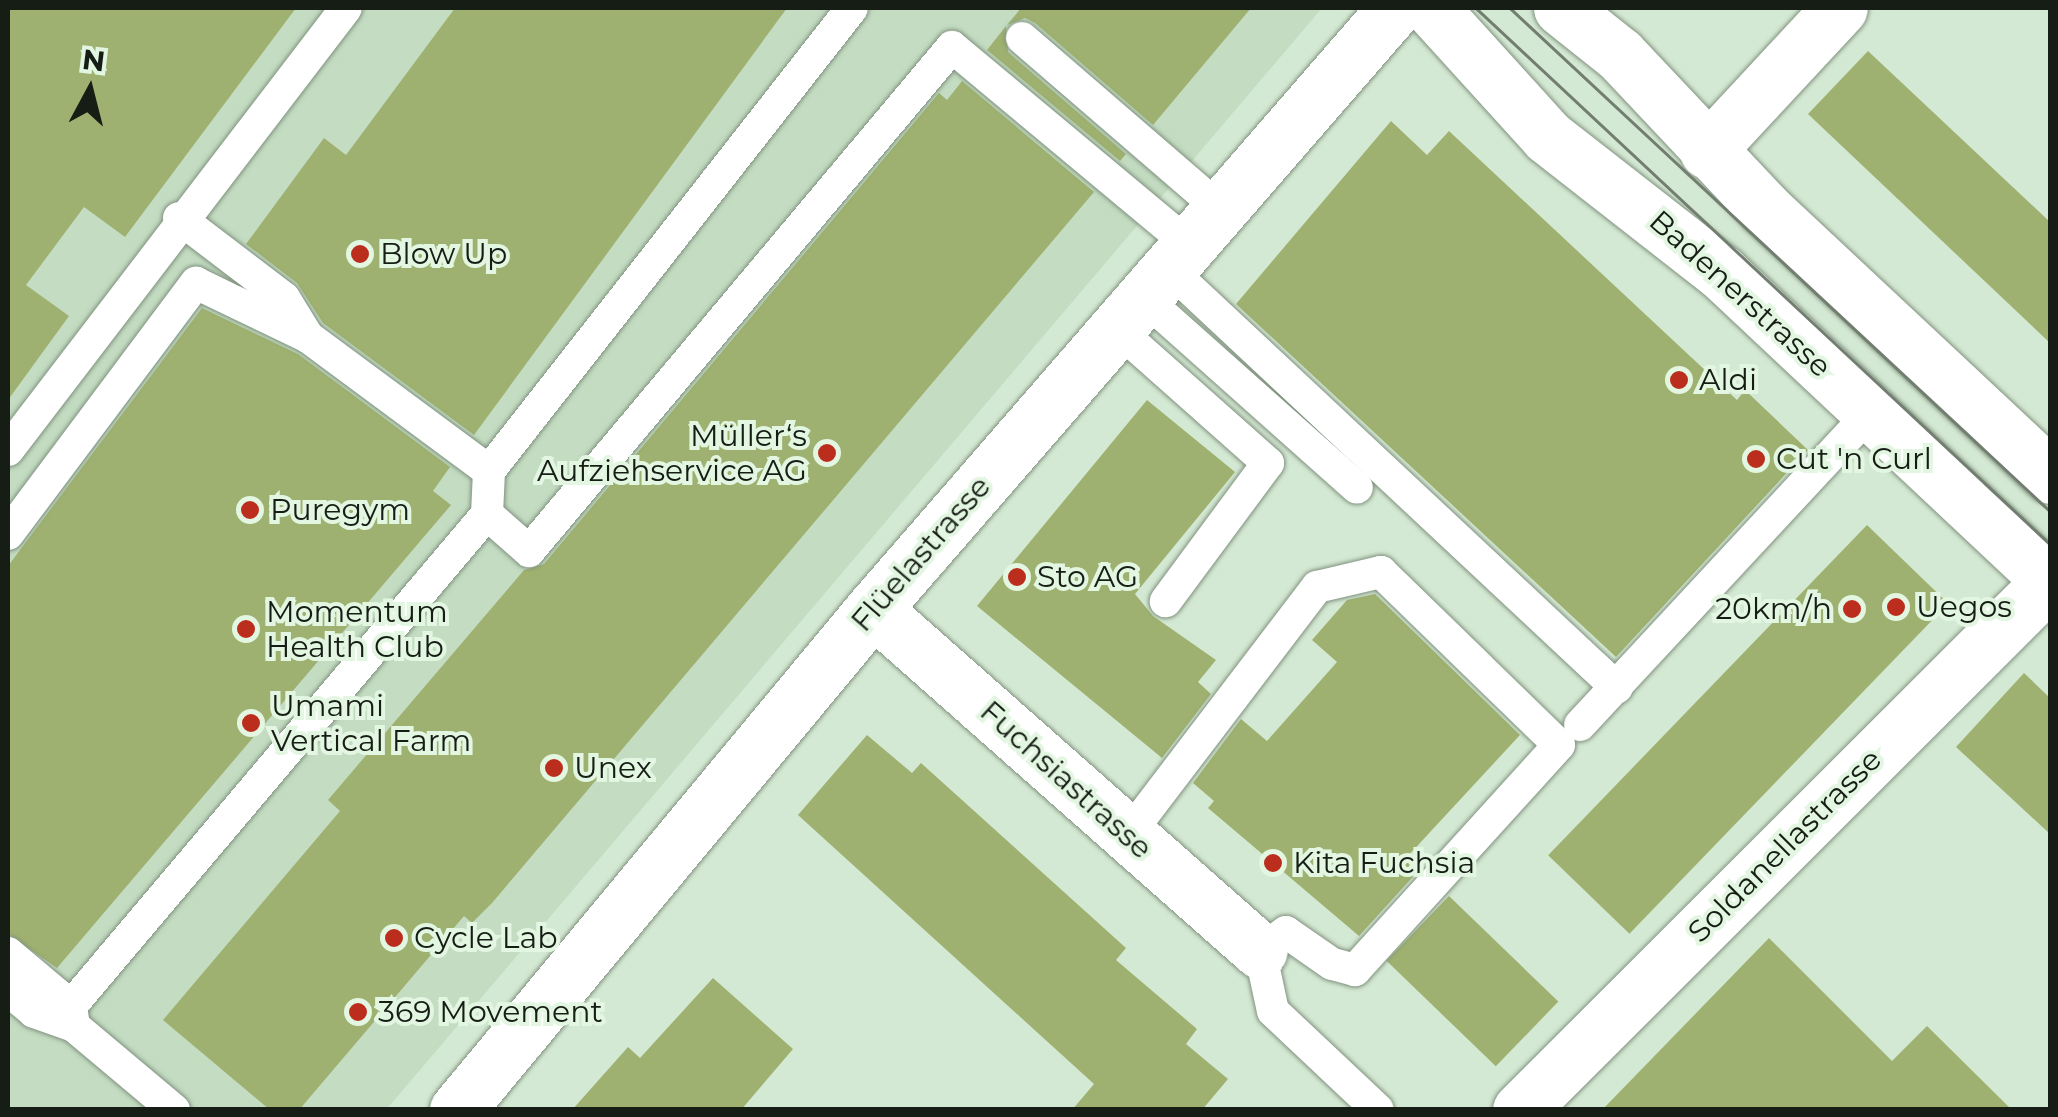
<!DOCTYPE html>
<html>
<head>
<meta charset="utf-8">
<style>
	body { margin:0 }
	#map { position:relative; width:2058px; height:1117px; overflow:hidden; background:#d4e9d4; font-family:Montserrat,sans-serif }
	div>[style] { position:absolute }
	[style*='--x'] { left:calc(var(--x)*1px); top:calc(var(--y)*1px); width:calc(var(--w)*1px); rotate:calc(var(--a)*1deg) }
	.built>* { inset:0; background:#c3dcc2 }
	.building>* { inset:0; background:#9fb170; transform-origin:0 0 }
	.roads { filter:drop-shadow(0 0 2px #80927f) drop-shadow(0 0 2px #80927f) }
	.service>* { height:32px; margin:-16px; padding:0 16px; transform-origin:16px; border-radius:16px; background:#fff }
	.minor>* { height:55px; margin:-27.5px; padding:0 27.5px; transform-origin:27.5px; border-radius:27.5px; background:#fff }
	.tertiary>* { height:55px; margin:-27.5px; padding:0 27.5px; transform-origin:27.5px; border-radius:27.5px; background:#fff }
	.tram>* { height:2.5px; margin:-1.25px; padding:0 1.25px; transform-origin:1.25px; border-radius:1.25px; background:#717e70 }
	.dots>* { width:28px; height:28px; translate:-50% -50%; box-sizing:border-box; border:5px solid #e2f6e1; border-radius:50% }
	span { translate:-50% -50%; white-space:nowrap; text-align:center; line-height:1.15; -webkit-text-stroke:8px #e2f6e1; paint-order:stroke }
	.poi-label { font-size:30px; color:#161d15 }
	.left { translate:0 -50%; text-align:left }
	.right { translate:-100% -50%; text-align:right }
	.street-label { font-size:30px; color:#161d15 }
	.frame { position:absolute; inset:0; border:10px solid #161d15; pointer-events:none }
	.north { position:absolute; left:40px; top:40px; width:100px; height:100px; -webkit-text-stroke:8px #e2f6e1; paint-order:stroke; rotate:7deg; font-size:28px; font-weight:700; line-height:40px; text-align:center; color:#161d15 }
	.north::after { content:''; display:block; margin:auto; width:35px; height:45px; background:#161d15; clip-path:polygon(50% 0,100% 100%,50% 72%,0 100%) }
</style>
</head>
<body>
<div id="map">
	<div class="built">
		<i style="clip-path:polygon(8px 8px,1322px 8px,386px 1110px,8px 1109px)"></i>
	</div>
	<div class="building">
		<i style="clip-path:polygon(8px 8px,296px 8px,125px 237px,84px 207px,26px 285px,69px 316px,8px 400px)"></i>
		<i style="clip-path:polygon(455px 8px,787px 8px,474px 435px,323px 323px,297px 283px,246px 244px,324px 138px,346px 155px)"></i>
		<i style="clip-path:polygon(1021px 8px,1251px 8px,1153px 125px,1035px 23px,1025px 18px,1007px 25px)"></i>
		<i style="clip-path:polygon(1006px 26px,1008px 52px,1126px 154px,1120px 161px,987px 50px)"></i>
		<i style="clip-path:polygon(1868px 51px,2050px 222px,2050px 343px,1808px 114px)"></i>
		<i style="clip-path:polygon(962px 81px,1094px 192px,492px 903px,472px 923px,464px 916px,299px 1110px,270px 1110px,163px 1020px,340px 811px,328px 800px,524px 570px,544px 564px,939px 93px,947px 100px)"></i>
		<i style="clip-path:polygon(1391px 121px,1427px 155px,1449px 131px,1737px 400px,1745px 390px,1808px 450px,1616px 657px,1236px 304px)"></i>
		<i style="clip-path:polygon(202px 308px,298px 354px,450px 467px,433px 491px,451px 505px,57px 968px,8px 934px,8px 566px)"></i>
		<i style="clip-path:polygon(1147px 400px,1235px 472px,1135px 594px,1153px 616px,1216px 660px,1198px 682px,1211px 694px,1162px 758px,977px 606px)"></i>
		<i style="left:1867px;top:525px;width:113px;height:459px;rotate:44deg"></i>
		<i style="clip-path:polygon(1375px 594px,1520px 735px,1407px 857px,1420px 869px,1359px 936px,1208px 808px,1214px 801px,1193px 783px,1241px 719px,1267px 741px,1337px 662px,1312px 640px,1347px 600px)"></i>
		<i style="clip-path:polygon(2024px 673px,2050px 698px,2050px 834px,1956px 747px)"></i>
		<i style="clip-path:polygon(867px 735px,912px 773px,921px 763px,1126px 948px,1116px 960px,1197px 1029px,1186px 1044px,1228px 1079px,1202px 1110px,1072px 1110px,1094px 1084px,798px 815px)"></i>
		<i style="left:1449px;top:896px;width:152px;height:90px;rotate:44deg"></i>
		<i style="clip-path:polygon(1769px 938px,1892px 1061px,1927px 1026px,2012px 1110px,1602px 1110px)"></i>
		<i style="clip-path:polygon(713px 978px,793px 1049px,741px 1110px,572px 1110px,628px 1047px,640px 1058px)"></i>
	</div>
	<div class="roads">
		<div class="service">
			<i style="--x:1022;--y:38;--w:262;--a:40.8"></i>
			<i style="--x:179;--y:218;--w:132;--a:37.3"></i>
			<i style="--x:284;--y:298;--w:46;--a:58.4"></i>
			<i style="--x:308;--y:337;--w:225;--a:36.5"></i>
			<i style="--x:1169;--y:269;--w:613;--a:43.08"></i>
			<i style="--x:1144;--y:298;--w:285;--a:41.7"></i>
			<i style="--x:1117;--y:329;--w:202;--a:41.6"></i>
			<i style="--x:1268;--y:463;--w:172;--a:126.5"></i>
			<i style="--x:8;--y:450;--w:556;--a:-52.59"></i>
			<i style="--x:487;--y:514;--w:56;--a:41.4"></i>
			<i style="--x:529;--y:551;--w:658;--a:-49.99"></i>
			<i style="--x:952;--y:47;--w:310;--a:39.8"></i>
			<i style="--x:8;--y:534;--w:314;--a:-53.2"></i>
			<i style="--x:196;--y:283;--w:124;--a:25.7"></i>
			<i style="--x:1580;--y:725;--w:427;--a:-47.1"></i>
			<i style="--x:1128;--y:835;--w:312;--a:-52.7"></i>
			<i style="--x:1317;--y:587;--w:66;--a:-13.2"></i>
			<i style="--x:1381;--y:572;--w:248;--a:44.2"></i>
			<i style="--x:1559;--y:745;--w:304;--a:132.2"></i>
			<i style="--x:1355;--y:970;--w:24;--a:-165"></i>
			<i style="--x:1332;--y:964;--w:56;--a:-145.2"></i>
			<i style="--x:1286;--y:932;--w:32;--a:144"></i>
			<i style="--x:1260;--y:951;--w:61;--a:77.8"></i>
			<i style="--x:1273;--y:1011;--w:144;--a:43.3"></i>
			<i style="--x:8;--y:953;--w:82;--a:40.1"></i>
			<i style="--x:8;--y:990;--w:34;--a:40"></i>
			<i style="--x:34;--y:1012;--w:42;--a:19.3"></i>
			<i style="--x:174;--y:1110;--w:131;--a:-140"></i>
			<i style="--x:74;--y:1026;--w:20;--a:-99"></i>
			<i style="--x:71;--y:1006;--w:644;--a:-49.78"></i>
			<i style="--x:487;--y:514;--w:43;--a:-87.3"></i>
			<i style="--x:489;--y:471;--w:588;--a:-51.9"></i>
		</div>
		<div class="minor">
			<i style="--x:1707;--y:151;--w:195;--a:-47.1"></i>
			<i style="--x:873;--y:609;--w:516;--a:41.47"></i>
			<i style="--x:457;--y:1110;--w:651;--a:-50.3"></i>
			<i style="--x:873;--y:609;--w:796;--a:-49.02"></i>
			<i style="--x:1520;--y:1110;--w:749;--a:-44.95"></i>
		</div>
		<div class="tertiary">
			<i style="--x:1431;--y:8;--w:174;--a:47.8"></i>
			<i style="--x:1548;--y:137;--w:219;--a:38"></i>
			<i style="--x:1721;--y:272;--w:451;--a:43.2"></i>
			<i style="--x:1561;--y:8;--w:75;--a:38.5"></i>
			<i style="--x:1620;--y:55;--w:210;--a:46.7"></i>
			<i style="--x:1764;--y:208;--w:392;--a:43.1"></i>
		</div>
	</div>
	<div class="tram">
		<i style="--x:1476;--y:8;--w:785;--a:43.04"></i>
		<i style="--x:1510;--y:8;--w:738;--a:42.97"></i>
	</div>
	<div class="dots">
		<i style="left:360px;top:254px;background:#bb2e1e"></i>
		<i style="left:1679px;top:380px;background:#bb2e1e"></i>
		<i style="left:827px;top:453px;background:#bb2e1e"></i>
		<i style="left:1756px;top:459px;background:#bb2e1e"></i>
		<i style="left:250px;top:510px;background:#bb2e1e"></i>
		<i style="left:1017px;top:577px;background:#bb2e1e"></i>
		<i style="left:1896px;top:607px;background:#bb2e1e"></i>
		<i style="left:1852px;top:609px;background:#bb2e1e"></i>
		<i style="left:246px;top:629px;background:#bb2e1e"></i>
		<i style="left:251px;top:723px;background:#bb2e1e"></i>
		<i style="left:554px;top:768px;background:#bb2e1e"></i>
		<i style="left:1273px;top:863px;background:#bb2e1e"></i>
		<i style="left:394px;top:938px;background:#bb2e1e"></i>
		<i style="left:358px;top:1012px;background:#bb2e1e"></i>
	</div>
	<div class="poi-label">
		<span class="left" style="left:380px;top:254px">Blow Up</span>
		<span class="left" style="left:1699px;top:380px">Aldi</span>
		<span class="right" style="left:807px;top:453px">Müller‘s<br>Aufziehservice AG</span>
		<span class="left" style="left:1776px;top:459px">Cut 'n Curl</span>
		<span class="left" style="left:270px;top:510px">Puregym</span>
		<span class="left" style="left:1037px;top:577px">Sto AG</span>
		<span class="left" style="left:1916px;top:607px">Uegos</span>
		<span class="right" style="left:1832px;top:609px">20km/h</span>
		<span class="left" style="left:266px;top:629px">Momentum<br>Health Club</span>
		<span class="left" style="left:271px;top:723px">Umami<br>Vertical Farm</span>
		<span class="left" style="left:574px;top:768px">Unex</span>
		<span class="left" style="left:1293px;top:863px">Kita Fuchsia</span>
		<span class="left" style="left:414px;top:938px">Cycle Lab</span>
		<span class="left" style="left:378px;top:1012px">369 Movement</span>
	</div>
	<div class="street-label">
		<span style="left:1740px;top:294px;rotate:42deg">Badenerstrasse</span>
		<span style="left:921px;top:554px;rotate:-49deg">Flüelastrasse</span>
		<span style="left:1066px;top:780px;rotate:42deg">Fuchsiastrasse</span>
		<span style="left:1785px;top:846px;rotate:-45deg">Soldanellastrasse</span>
	</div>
	<div class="frame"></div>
	<div class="north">N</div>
</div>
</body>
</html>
